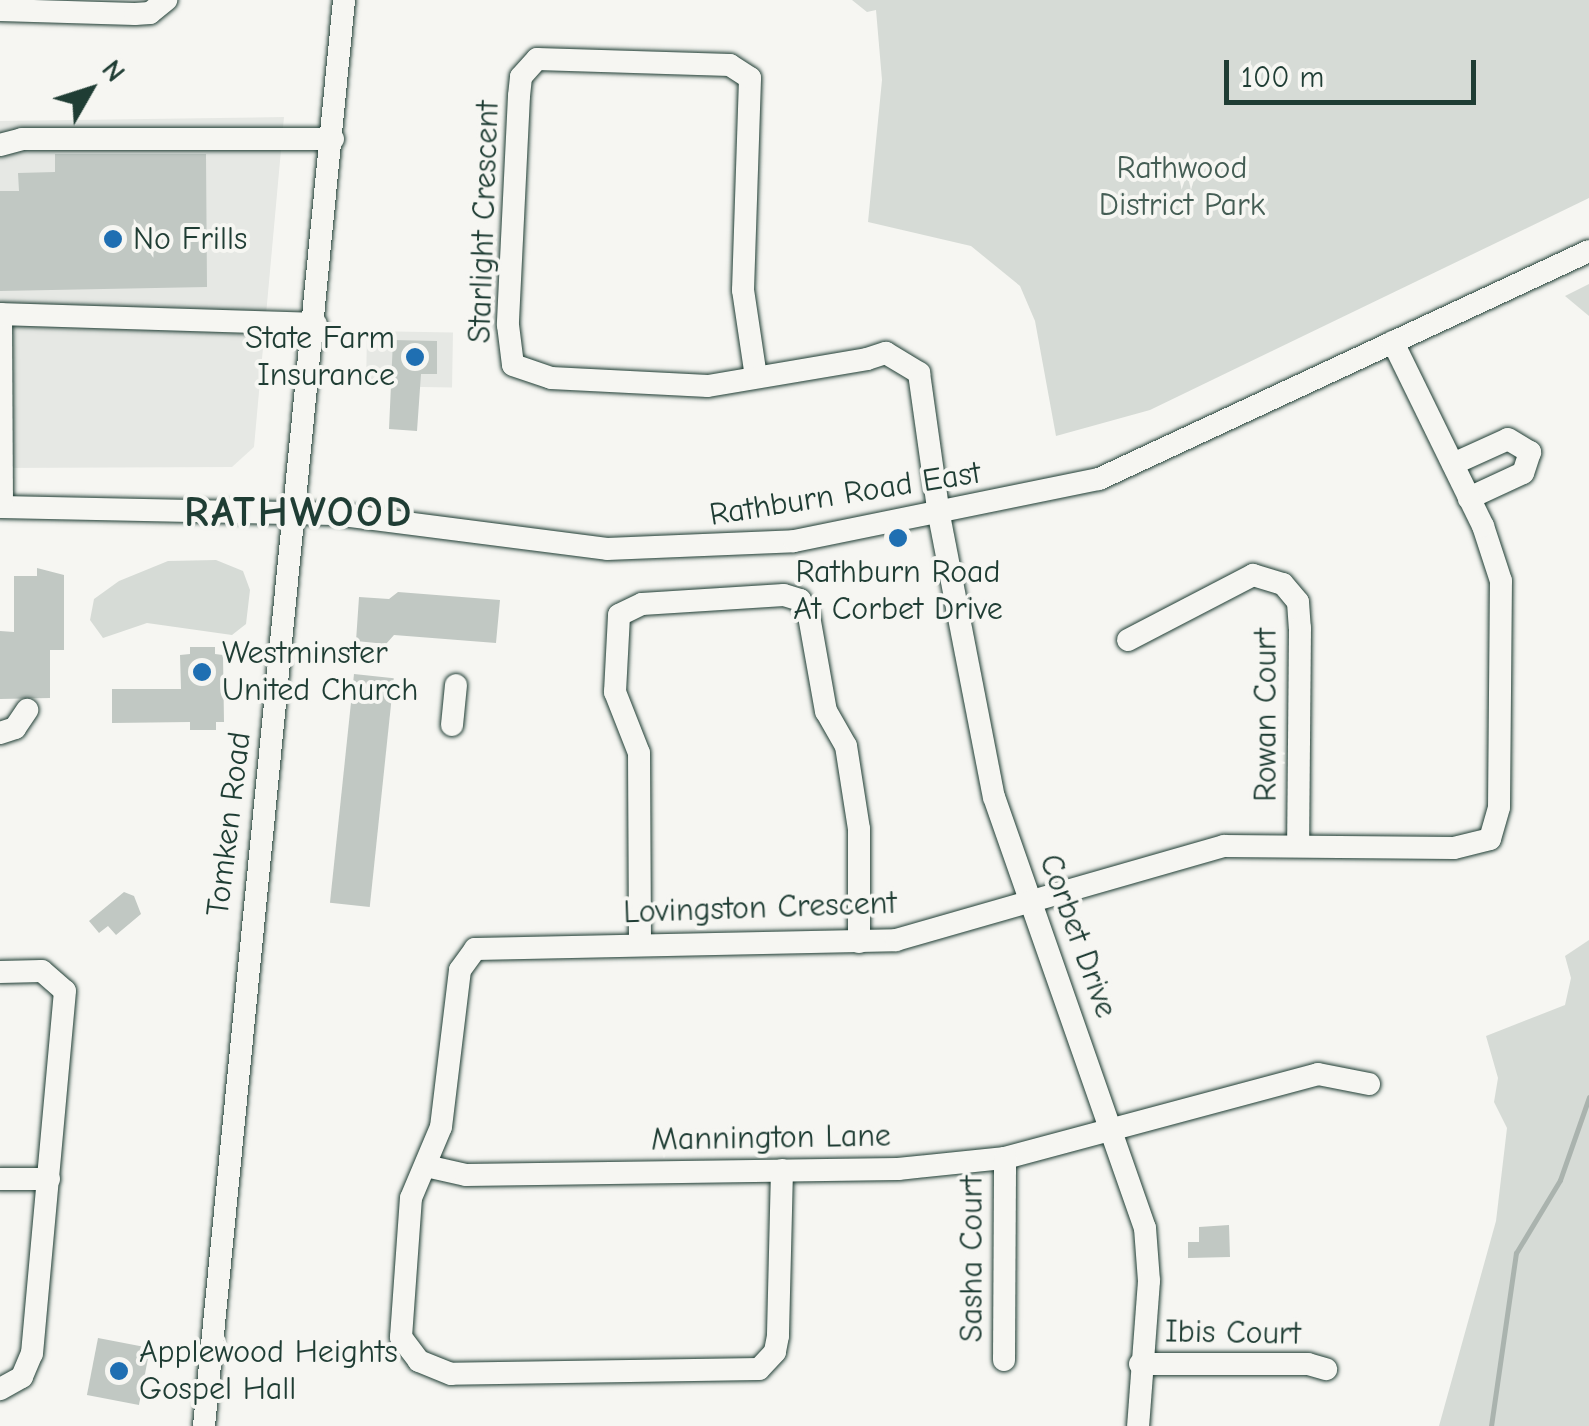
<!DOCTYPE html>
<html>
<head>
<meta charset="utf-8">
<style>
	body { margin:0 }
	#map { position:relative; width:1589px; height:1426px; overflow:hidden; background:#f6f6f2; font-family:"Comic Neue",sans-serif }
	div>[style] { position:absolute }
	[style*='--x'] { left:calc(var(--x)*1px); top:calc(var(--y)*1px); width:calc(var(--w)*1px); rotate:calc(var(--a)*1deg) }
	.built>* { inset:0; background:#e6e8e4; transform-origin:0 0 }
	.green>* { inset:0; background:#d6dbd6 }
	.stream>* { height:5px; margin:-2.5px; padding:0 2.5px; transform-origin:2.5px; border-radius:2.5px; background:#aab3ae }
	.building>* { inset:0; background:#c1c8c3; transform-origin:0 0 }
	.roads { filter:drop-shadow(0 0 2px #1f3d34) drop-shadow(0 0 2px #1f3d34) }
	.minor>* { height:22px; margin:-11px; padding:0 11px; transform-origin:11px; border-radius:11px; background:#f6f6f2 }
	.dots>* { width:28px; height:28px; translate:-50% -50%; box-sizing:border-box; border:5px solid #f6f6f2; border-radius:50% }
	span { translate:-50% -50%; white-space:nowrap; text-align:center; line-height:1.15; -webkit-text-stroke:8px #f6f6f2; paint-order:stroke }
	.park-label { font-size:32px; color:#445d54 }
	.street-label { font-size:32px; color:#1f3d34 }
	.poi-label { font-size:32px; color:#1f3d34 }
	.left { translate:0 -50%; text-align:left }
	.right { translate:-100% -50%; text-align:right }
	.district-label { font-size:42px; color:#1f3d34; font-weight:700; letter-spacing:2.5px }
	.north { position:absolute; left:40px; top:40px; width:100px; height:100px; -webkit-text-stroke:8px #f6f6f2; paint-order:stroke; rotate:51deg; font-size:28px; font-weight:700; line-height:40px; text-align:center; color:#1f3d34 }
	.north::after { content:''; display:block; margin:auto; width:35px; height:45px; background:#1f3d34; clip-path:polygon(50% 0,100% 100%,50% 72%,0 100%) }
	.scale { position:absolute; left:1224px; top:60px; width:252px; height:45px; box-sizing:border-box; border:5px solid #1f3d34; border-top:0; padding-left:12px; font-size:30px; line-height:35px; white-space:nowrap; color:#1f3d34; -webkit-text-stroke:8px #f6f6f2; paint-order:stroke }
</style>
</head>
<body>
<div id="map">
	<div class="built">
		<i style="clip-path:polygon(284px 117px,254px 447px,232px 467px,0 468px,0 121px)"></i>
		<i style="left:367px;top:331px;width:86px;height:55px;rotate:1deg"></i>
	</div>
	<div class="green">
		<i style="clip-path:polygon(852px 0,1589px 0,1589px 198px,1150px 410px,1056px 436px,1035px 321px,1020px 286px,971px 246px,868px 222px,882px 80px,876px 10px,867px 12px)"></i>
		<i style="clip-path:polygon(1589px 284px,1589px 316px,1565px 296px)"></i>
		<i style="clip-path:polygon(216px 560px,243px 571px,250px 590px,246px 624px,232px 635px,147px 623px,103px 638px,90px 620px,94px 599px,119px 581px,168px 561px)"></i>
		<i style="clip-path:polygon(1589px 940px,1589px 1426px,1439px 1426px,1496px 1221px,1507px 1128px,1494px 1102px,1498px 1078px,1486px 1036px,1565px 1005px,1571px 978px,1565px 956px)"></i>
	</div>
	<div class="stream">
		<i style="--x:1491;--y:1426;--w:175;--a:-81.8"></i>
		<i style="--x:1516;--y:1253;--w:85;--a:-58.9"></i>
		<i style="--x:1560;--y:1180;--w:88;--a:-70.7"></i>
	</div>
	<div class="building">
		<i style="clip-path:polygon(55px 154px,206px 154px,207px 287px,0 291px,0 191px,19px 191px,18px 173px,55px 172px)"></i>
		<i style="clip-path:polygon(393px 340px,437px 341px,437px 374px,421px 374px,417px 431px,389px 429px)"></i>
		<i style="clip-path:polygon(37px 568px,64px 575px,64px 650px,50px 650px,50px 698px,0 699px,0 631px,14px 632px,14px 576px,37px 576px)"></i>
		<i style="clip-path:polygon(398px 592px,500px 600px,496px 643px,394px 635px,386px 644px,356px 641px,359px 597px,389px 599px)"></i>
		<i style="clip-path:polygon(190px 647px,215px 647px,215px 654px,223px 655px,224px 722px,216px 722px,216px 730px,190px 730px,190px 722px,112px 723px,112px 689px,181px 689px,180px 655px,190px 654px)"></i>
		<i style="left:354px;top:674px;width:40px;height:230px;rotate:6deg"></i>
		<i style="clip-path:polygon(124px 892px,134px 896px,141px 914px,116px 935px,108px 926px,99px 933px,89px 921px)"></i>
		<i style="clip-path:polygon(1229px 1225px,1230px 1257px,1188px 1258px,1188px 1242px,1199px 1242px,1199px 1227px)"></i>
		<i style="left:98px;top:1338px;width:53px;height:58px;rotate:11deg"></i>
	</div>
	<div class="roads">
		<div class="minor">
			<i style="--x:0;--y:10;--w:135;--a:1.7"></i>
			<i style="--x:135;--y:14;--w:15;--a:-4"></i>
			<i style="--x:150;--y:13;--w:21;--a:-39"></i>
			<i style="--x:0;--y:145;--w:23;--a:-15"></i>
			<i style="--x:22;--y:139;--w:311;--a:0"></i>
			<i style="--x:756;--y:377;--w:88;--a:-98.5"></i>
			<i style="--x:743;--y:290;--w:212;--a:-88.1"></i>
			<i style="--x:750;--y:78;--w:24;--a:-147"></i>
			<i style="--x:730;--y:65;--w:193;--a:-178.2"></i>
			<i style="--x:537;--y:59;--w:24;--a:132"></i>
			<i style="--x:521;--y:77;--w:19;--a:96"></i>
			<i style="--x:519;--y:96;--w:229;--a:92.8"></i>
			<i style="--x:508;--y:325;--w:40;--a:82.9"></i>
			<i style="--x:513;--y:365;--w:40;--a:18.9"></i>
			<i style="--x:551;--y:378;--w:157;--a:2.9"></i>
			<i style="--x:708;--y:386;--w:161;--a:-9.6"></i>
			<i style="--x:867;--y:359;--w:20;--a:-18"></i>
			<i style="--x:886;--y:353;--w:39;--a:31"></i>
			<i style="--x:919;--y:373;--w:143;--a:82"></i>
			<i style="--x:939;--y:515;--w:287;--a:79"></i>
			<i style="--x:994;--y:797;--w:457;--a:70.7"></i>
			<i style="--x:1145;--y:1228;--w:53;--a:85.7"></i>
			<i style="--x:1149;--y:1281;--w:145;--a:94.3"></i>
			<i style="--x:1453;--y:464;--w:60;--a:-24.4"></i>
			<i style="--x:1508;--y:439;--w:26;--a:31"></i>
			<i style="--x:1530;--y:452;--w:22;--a:108"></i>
			<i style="--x:1523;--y:473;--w:60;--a:155.2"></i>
			<i style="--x:0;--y:507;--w:335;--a:1.2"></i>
			<i style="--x:335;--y:514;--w:274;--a:7.3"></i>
			<i style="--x:607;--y:549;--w:187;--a:-2.4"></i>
			<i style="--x:794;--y:541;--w:311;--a:-11.5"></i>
			<i style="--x:1099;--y:479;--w:540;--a:-24.95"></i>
			<i style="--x:2;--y:507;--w:193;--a:-90.3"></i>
			<i style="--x:1;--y:314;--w:315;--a:1.8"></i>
			<i style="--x:1128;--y:640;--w:141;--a:-27.5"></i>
			<i style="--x:1253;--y:575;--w:31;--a:17"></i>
			<i style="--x:1283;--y:584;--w:23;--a:50"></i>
			<i style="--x:1298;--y:602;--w:26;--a:86"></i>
			<i style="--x:1300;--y:628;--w:217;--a:90.5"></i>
			<i style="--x:452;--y:725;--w:40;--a:-84.3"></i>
			<i style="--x:0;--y:733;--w:16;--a:-18"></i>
			<i style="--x:15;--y:728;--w:22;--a:-56"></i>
			<i style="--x:640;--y:944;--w:191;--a:-90.3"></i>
			<i style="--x:639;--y:753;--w:66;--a:-111.5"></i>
			<i style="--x:615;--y:692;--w:77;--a:-87"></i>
			<i style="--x:619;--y:615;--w:25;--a:-26"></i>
			<i style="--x:642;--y:604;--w:142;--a:-3.6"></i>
			<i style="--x:784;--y:595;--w:17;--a:17"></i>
			<i style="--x:800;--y:600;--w:18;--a:61"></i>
			<i style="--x:809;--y:616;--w:97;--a:79.9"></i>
			<i style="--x:826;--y:711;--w:40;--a:60.3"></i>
			<i style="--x:846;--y:746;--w:84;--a:81.1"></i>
			<i style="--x:859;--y:829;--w:113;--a:90"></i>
			<i style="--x:0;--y:972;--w:42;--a:-1.4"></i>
			<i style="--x:42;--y:971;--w:30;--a:41"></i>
			<i style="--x:65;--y:991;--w:364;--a:95.2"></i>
			<i style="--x:32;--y:1353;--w:26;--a:113"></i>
			<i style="--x:22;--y:1377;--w:25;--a:151"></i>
			<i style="--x:426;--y:1166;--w:41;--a:12.7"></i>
			<i style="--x:466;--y:1175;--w:432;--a:-0.8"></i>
			<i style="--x:898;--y:1169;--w:108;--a:-5.9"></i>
			<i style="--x:1005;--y:1158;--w:324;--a:-15"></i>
			<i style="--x:1318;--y:1074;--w:52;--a:11.1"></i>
			<i style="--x:782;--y:1170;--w:166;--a:91.4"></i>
			<i style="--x:778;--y:1336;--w:16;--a:101"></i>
			<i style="--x:775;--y:1352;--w:23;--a:133"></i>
			<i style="--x:759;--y:1369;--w:308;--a:179.1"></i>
			<i style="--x:451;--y:1374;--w:35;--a:-158"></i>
			<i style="--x:419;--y:1361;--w:30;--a:-127"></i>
			<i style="--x:401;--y:1337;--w:139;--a:-85.9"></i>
			<i style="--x:411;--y:1198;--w:77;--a:-67.1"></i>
			<i style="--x:441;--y:1127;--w:158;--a:-83.1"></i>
			<i style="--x:460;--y:970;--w:26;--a:-54"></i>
			<i style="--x:475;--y:949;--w:421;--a:-1.2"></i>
			<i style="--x:896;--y:940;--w:341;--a:-16"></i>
			<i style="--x:1224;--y:846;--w:230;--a:0.5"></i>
			<i style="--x:1454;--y:848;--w:37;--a:-14"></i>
			<i style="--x:1490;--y:839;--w:33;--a:-74"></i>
			<i style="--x:1499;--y:807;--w:226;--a:-89.5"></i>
			<i style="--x:1501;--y:581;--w:58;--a:-108.1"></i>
			<i style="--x:1483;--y:526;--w:205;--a:-116.1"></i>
			<i style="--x:0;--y:1179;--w:49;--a:0"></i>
			<i style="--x:1004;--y:1360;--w:202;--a:-89.7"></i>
			<i style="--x:1140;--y:1364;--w:168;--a:0"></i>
			<i style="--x:1308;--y:1364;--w:19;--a:16"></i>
			<i style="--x:204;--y:1426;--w:1433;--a:-84.39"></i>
		</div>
	</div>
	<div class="dots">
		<i style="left:113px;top:239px;background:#1f6fb2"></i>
		<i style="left:415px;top:357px;background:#1f6fb2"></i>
		<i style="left:898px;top:538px;background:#1f6fb2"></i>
		<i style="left:202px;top:672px;background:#1f6fb2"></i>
		<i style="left:119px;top:1371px;background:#1f6fb2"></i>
	</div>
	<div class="park-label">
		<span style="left:1182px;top:187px">Rathwood<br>District Park</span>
	</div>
	<div class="street-label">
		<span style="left:484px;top:222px;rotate:-88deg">Starlight Crescent</span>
		<span style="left:845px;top:494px;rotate:-9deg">Rathburn Road East</span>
		<span style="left:1266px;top:715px;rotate:-90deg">Rowan Court</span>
		<span style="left:229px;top:824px;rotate:-83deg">Tomken Road</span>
		<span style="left:760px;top:908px;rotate:-2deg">Lovingston Crescent</span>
		<span style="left:1078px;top:936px;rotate:70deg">Corbet Drive</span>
		<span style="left:771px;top:1138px;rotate:-1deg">Mannington Lane</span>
		<span style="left:972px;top:1259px;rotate:-90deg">Sasha Court</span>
		<span style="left:1233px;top:1333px;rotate:1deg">Ibis Court</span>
	</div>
	<div class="poi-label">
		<span class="left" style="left:133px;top:239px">No Frills</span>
		<span class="right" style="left:395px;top:357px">State Farm<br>Insurance</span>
		<span style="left:898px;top:591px">Rathburn Road<br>At Corbet Drive</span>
		<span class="left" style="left:222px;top:672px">Westminster<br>United Church</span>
		<span class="left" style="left:139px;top:1371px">Applewood Heights<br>Gospel Hall</span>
	</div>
	<div class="district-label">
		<span style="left:299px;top:513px">RATHWOOD</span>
	</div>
	<div class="north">N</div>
	<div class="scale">100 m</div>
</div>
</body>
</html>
